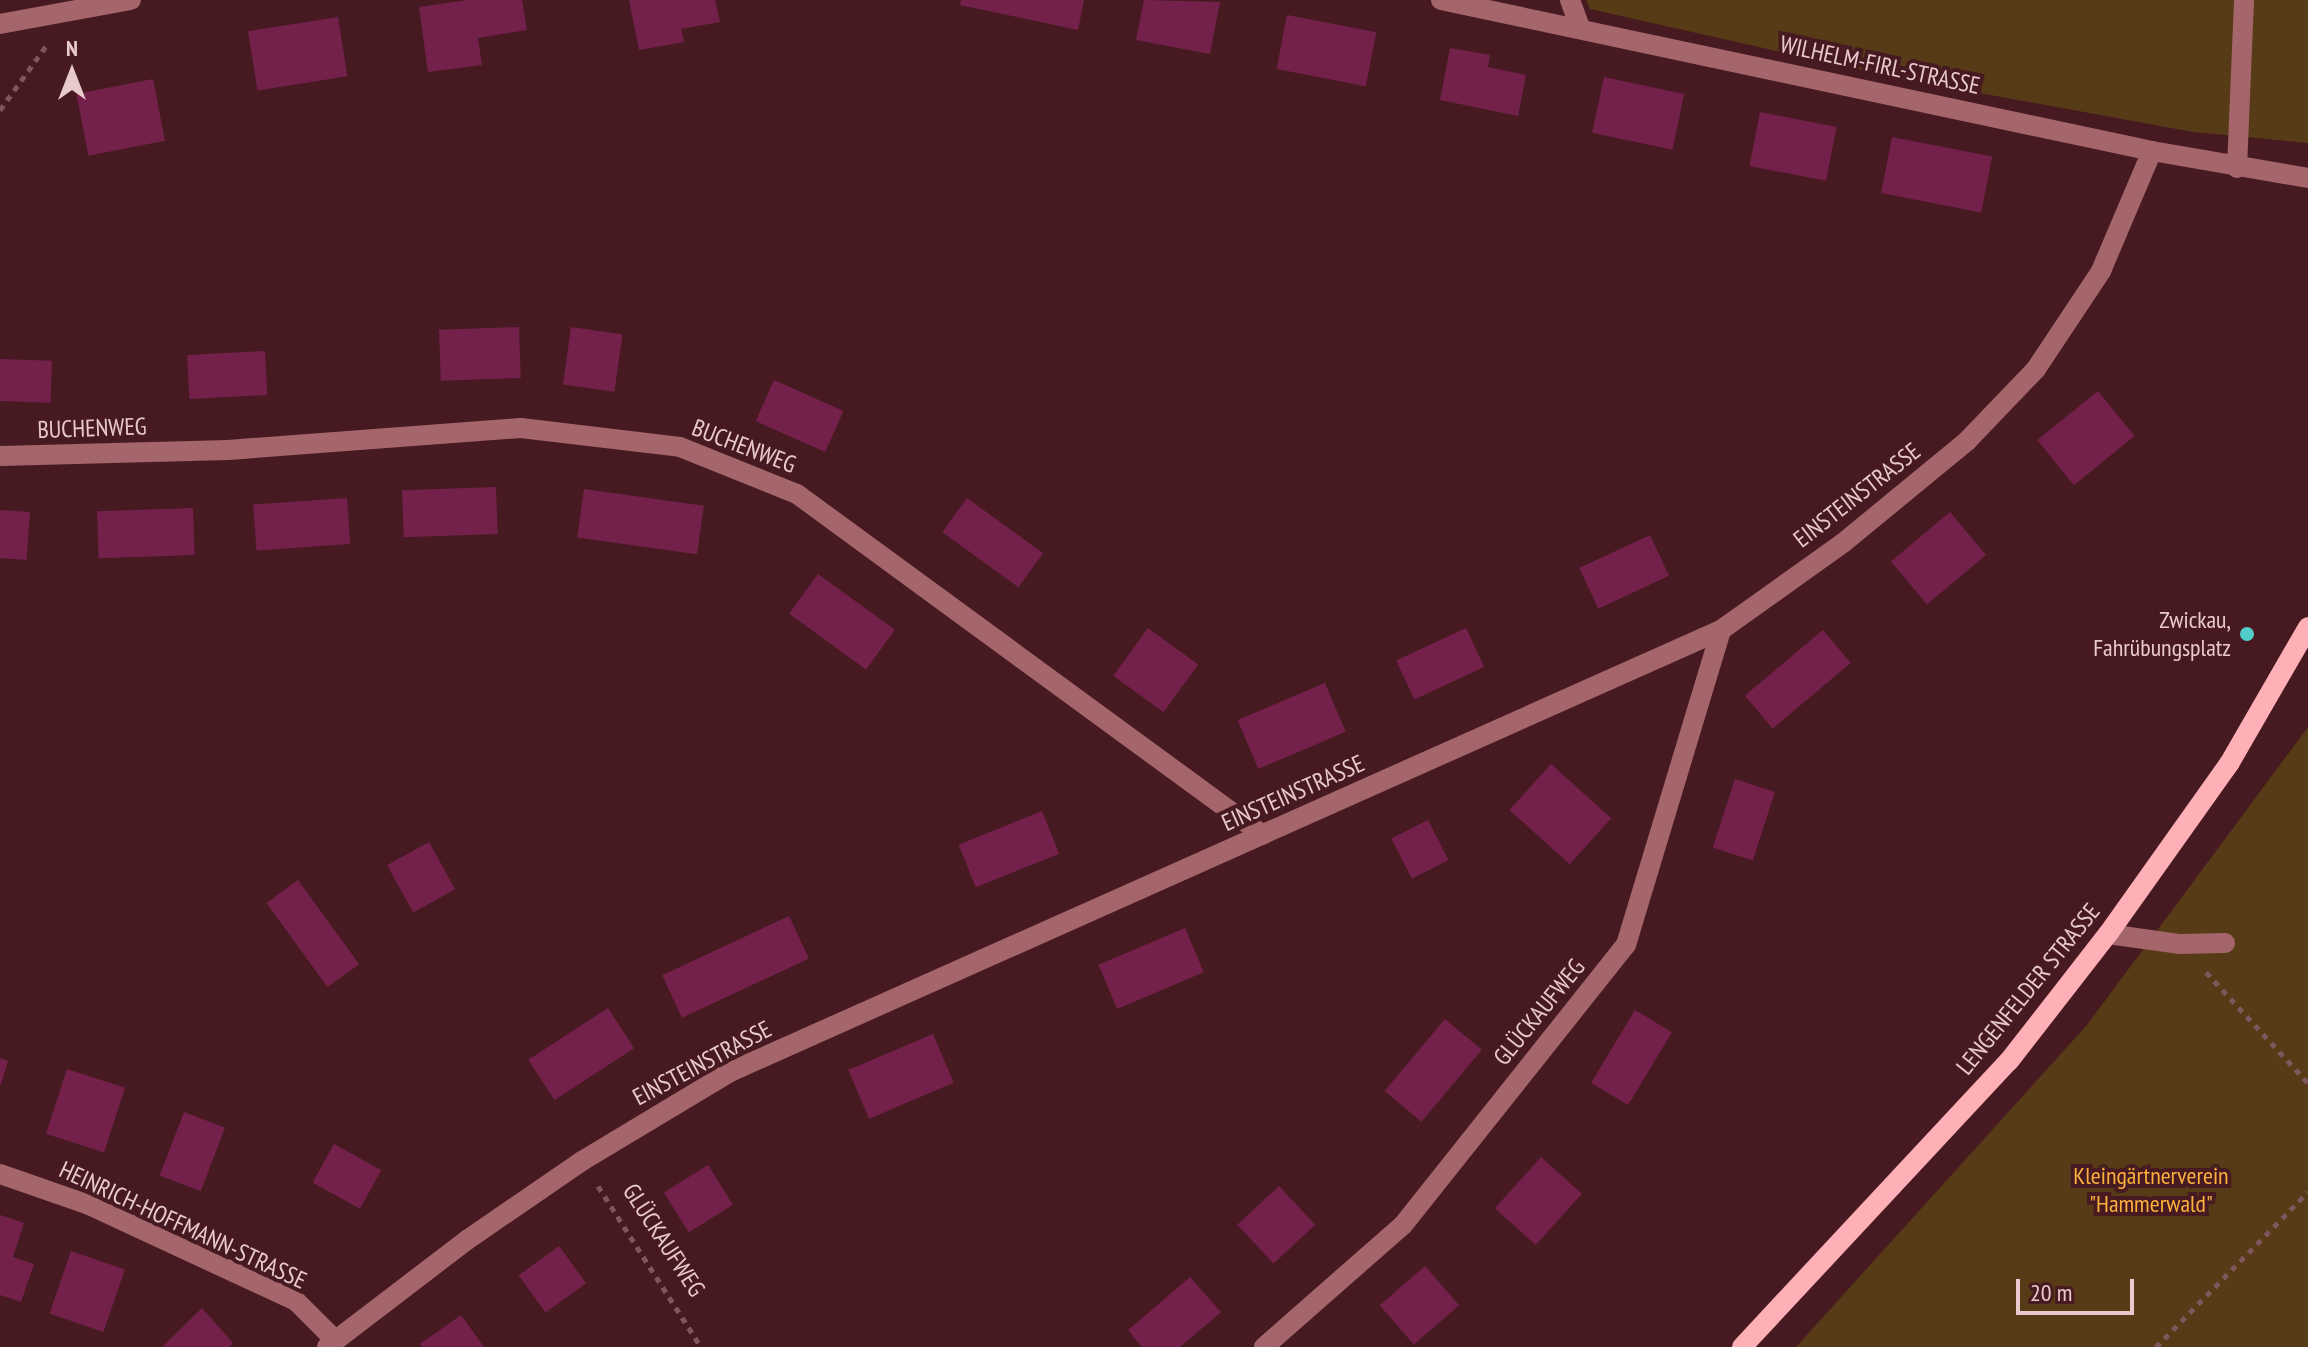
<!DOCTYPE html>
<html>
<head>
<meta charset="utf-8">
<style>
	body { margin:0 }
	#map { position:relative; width:2308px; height:1347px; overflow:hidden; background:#471a21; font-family:"PT Sans Narrow",sans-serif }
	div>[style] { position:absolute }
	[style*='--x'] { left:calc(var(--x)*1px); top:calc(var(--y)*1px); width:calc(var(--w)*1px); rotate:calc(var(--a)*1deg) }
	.green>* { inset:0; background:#563b16 }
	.building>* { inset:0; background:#73214b; transform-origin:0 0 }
	.path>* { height:5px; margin-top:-2.5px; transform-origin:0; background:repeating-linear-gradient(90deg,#7e565b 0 6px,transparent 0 12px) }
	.minor>* { height:20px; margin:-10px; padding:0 10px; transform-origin:10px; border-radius:10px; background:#a4656b }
	.major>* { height:20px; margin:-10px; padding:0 10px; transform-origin:10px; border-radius:10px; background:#ffb0b7 }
	.dots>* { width:22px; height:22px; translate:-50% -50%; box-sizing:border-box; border:4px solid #471a21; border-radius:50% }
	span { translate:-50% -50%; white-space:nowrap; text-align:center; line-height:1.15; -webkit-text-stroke:8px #471a21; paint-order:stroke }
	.street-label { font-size:24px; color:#e9cacc }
	.poi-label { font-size:24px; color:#e9cacc }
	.right { translate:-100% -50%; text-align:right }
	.park-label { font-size:24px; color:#fdb13d }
	.north { position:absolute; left:32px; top:32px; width:80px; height:80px; -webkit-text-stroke:6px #471a21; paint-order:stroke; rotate:0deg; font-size:22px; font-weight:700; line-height:32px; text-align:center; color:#e9cacc }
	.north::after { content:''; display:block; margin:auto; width:28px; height:36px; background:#e9cacc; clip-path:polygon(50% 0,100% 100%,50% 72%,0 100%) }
	.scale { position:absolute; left:2016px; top:1279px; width:118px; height:36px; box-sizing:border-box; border:4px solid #e9cacc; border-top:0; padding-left:10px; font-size:24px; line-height:28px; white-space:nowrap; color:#e9cacc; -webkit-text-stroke:6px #471a21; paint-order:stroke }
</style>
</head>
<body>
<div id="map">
	<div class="green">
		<i style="clip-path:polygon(1586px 0,2308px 0,2308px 143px,2193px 132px,1892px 77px,1590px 9px)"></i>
		<i style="clip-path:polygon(2308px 727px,2308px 1347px,1796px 1347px,2087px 1025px)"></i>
	</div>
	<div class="building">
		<i style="clip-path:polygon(468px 0,522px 0,527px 30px,478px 38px,482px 65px,428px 72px,419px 7px)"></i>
		<i style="clip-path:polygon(629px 0,715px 0,720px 22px,681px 29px,684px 42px,639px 50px)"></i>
		<i style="clip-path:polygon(961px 0,1084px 0,1078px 30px,960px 5px)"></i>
		<i style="clip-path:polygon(1144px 0,1220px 2px,1210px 54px,1136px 40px)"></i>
		<i style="left:1287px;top:15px;width:91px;height:55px;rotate:11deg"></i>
		<i style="left:338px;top:17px;width:60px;height:91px;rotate:81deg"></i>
		<i style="clip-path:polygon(1450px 48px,1490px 55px,1488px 67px,1526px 75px,1518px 116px,1440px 100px)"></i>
		<i style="left:1604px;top:77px;width:82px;height:57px;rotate:12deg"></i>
		<i style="left:153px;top:79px;width:63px;height:78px;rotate:79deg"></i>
		<i style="left:1760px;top:112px;width:78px;height:55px;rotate:11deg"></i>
		<i style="left:1892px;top:137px;width:102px;height:57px;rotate:11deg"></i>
		<i style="left:519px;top:327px;width:51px;height:80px;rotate:88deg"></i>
		<i style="left:571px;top:327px;width:52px;height:58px;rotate:8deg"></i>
		<i style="left:265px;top:351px;width:44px;height:78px;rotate:87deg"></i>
		<i style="left:0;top:359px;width:52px;height:42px;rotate:2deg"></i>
		<i style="left:774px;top:380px;width:76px;height:45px;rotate:24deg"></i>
		<i style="left:2098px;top:391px;width:58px;height:78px;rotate:51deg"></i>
		<i style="left:496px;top:487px;width:47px;height:94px;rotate:88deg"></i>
		<i style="left:584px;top:489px;width:121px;height:49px;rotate:8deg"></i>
		<i style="left:347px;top:498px;width:46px;height:94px;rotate:86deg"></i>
		<i style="left:967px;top:498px;width:94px;height:42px;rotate:36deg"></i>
		<i style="left:193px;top:508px;width:47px;height:96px;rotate:88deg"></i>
		<i style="left:0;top:510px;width:30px;height:48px;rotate:4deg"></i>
		<i style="left:1950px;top:512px;width:56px;height:77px;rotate:50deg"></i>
		<i style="left:1650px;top:535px;width:45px;height:78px;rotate:65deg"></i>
		<i style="left:818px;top:574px;width:95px;height:49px;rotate:36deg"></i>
		<i style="left:1148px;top:628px;width:62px;height:59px;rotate:36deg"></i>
		<i style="left:1466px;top:628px;width:43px;height:77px;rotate:65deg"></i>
		<i style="left:1823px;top:630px;width:43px;height:102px;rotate:50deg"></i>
		<i style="left:1325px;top:683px;width:53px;height:95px;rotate:67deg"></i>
		<i style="left:1551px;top:764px;width:81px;height:62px;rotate:42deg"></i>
		<i style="left:1735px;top:779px;width:42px;height:72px;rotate:18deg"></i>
		<i style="left:1042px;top:811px;width:46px;height:90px;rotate:68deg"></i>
		<i style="left:1428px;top:820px;width:45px;height:41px;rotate:63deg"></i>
		<i style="left:429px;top:842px;width:54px;height:48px;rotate:61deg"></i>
		<i style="left:298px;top:880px;width:104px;height:39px;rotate:54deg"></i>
		<i style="left:789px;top:916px;width:47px;height:140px;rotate:65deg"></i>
		<i style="left:1185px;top:928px;width:48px;height:94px;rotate:67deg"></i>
		<i style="left:608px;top:1008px;width:48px;height:95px;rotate:57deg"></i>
		<i style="left:1635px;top:1010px;width:43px;height:85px;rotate:31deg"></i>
		<i style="left:1445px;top:1019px;width:48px;height:94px;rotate:40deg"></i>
		<i style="left:933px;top:1034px;width:53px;height:92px;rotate:67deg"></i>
		<i style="clip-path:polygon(0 1058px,8px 1061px,1px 1084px,0 1084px)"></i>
		<i style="left:67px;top:1069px;width:61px;height:68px;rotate:18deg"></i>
		<i style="left:184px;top:1112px;width:44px;height:68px;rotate:21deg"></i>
		<i style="left:334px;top:1144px;width:54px;height:44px;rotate:29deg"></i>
		<i style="left:1541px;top:1157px;width:55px;height:69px;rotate:42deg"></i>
		<i style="left:708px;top:1165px;width:47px;height:52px;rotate:58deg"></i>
		<i style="left:1279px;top:1186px;width:53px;height:57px;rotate:47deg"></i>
		<i style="clip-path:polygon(0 1215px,24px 1223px,13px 1257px,34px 1264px,21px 1302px,0 1295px)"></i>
		<i style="left:559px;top:1246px;width:46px;height:50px;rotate:54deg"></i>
		<i style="left:71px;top:1251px;width:57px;height:66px;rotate:19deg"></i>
		<i style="left:1425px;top:1266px;width:52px;height:60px;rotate:49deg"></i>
		<i style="clip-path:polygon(1190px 1277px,1221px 1312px,1180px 1347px,1142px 1347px,1128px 1330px)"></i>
		<i style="clip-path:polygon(202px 1308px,233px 1343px,229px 1347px,162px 1347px)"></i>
		<i style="clip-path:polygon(461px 1315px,484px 1347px,422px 1347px,420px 1344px)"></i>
	</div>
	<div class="path">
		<i style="--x:0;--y:110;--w:79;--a:-54.3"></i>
		<i style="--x:2206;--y:972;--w:151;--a:47.4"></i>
		<i style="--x:598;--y:1186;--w:191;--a:57.4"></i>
		<i style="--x:2156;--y:1347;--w:217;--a:-45.6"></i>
	</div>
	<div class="minor">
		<i style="--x:1441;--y:0;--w:727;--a:11.99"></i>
		<i style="--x:2152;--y:151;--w:158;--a:9.8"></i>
		<i style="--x:1570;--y:0;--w:29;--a:70"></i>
		<i style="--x:0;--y:24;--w:133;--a:-10.4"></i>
		<i style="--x:2237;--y:168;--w:168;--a:-87.6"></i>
		<i style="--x:0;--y:456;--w:228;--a:-1.5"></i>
		<i style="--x:228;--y:450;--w:294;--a:-4.3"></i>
		<i style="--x:521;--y:428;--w:160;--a:6.8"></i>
		<i style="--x:680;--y:447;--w:126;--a:21.9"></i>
		<i style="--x:797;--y:494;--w:577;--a:36.2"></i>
		<i style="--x:2108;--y:934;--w:73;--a:7.9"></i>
		<i style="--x:2180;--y:944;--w:45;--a:-1.3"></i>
		<i style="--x:0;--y:1174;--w:94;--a:19.2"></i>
		<i style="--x:89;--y:1205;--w:228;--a:24.9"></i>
		<i style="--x:296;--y:1301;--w:55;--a:45"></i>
		<i style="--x:327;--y:1347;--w:176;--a:-37.4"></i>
		<i style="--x:467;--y:1240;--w:140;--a:-34.5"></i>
		<i style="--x:582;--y:1161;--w:173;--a:-31"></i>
		<i style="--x:730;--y:1072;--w:1085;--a:-24.04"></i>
		<i style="--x:1721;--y:630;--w:150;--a:-35.5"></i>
		<i style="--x:1843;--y:543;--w:161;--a:-39.4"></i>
		<i style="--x:1967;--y:441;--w:100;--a:-46.2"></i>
		<i style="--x:2036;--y:369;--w:118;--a:-56.4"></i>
		<i style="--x:2101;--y:271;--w:130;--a:-67"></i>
		<i style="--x:1264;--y:1347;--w:185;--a:-41.3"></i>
		<i style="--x:1403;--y:1225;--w:358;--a:-51.5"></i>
		<i style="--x:1626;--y:945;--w:329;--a:-73.2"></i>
	</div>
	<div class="major">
		<i style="--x:1742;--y:1347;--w:391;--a:-47"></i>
		<i style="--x:2009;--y:1061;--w:161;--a:-52.1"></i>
		<i style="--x:2108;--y:934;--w:209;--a:-54.6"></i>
		<i style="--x:2229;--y:764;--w:158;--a:-60"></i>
	</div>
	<div class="dots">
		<i style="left:2247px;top:634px;background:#53cdca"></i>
	</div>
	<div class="street-label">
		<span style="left:1880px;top:65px;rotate:12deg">WILHELM-FIRL-STRASSE</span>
		<span style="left:92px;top:428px;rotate:-2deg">BUCHENWEG</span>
		<span style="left:744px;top:446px;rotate:21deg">BUCHENWEG</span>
		<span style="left:1857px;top:495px;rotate:-38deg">EINSTEINSTRASSE</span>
		<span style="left:1293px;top:793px;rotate:-24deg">EINSTEINSTRASSE</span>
		<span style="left:2028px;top:989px;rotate:-51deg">LENGENFELDER STRASSE</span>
		<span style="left:1539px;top:1012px;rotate:-51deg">GLÜCKAUFWEG</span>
		<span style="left:702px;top:1063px;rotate:-28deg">EINSTEINSTRASSE</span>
		<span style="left:183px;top:1225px;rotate:25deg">HEINRICH-HOFFMANN-STRASSE</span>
		<span style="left:664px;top:1240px;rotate:57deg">GLÜCKAUFWEG</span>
	</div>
	<div class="poi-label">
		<span class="right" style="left:2231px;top:634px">Zwickau,<br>Fahrübungsplatz</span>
	</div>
	<div class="park-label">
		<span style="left:2151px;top:1190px">Kleingärtnerverein<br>"Hammerwald"</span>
	</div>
	<div class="north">N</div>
	<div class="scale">20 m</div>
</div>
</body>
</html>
